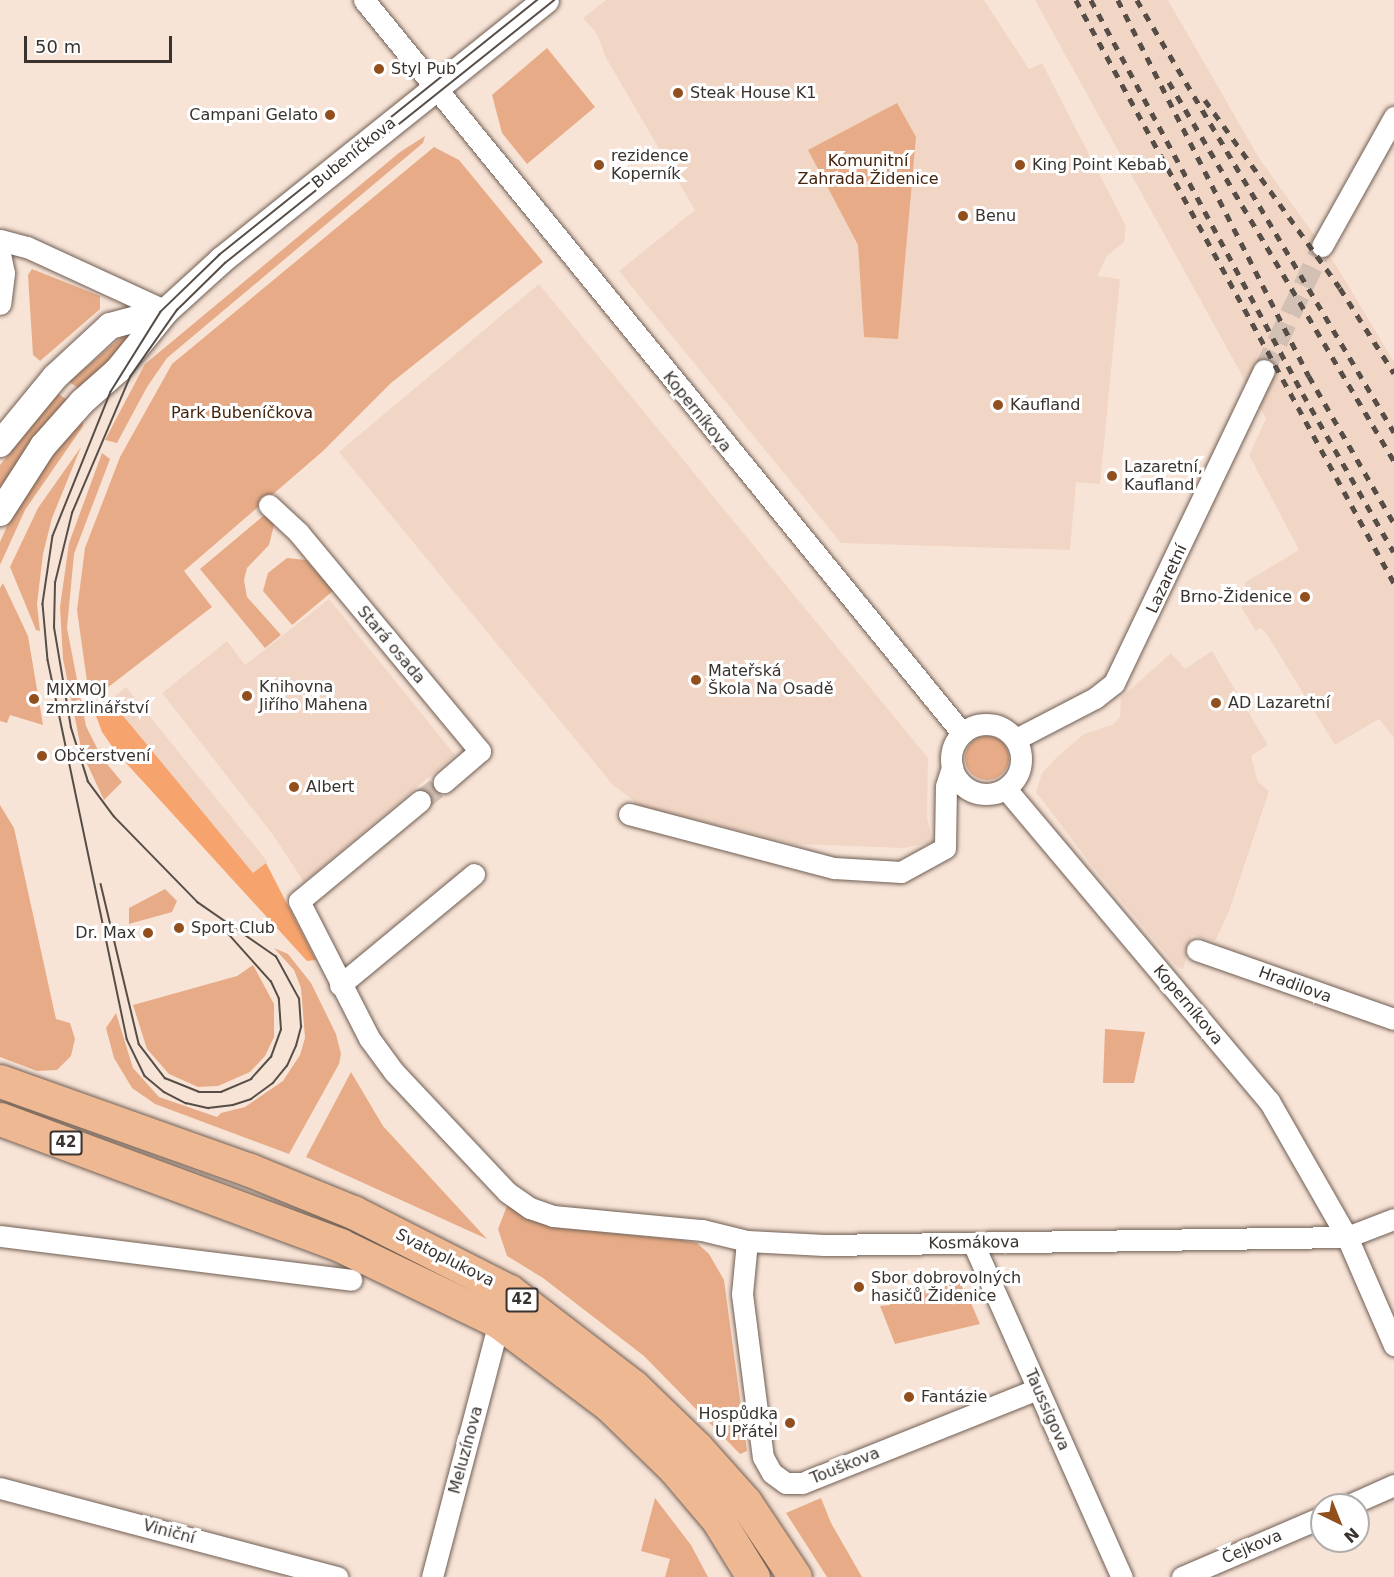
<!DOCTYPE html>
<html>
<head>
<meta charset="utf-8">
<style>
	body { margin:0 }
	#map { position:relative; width:1394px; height:1577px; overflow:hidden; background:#f8e4d7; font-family:"DejaVu Sans",sans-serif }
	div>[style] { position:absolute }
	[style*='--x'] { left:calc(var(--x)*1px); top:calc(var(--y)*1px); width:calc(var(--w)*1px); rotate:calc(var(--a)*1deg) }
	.built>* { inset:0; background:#f1d6c5; transform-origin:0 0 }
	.green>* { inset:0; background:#e7ac87 }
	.round { border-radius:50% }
	.forest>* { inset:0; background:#f6a36d }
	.minor-tunnel>* { height:21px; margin-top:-10.5px; transform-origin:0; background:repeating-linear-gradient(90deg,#d2c0b5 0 21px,transparent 0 31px) }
	.roads { filter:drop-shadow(0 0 2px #705e53) drop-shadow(0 0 2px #705e53) }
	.minor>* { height:21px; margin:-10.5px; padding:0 10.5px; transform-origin:10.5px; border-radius:10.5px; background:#fff }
	.minor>.ring { margin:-10.5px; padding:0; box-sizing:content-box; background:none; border:21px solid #fff; border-radius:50% }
	.tertiary>* { height:26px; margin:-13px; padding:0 13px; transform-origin:13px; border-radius:13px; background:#fff }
	.primary>* { height:33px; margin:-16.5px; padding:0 16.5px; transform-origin:16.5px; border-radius:16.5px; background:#eeb892 }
	.tram>* { height:1.5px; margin:-0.75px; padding:0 0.75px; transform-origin:0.75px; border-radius:0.75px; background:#574d47 }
	.rail>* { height:4.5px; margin-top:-2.25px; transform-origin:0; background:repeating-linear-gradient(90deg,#574d47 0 8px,transparent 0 16px) }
	.dots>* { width:16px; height:16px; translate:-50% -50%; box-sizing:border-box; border:3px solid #fff; border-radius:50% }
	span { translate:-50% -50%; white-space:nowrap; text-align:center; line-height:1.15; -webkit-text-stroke:6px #fff; paint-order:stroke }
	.shield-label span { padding:2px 4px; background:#fff; border:2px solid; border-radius:4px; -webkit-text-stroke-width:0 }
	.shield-label { font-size:15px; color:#3a322e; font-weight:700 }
	.poi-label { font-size:16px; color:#3a322e }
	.left { translate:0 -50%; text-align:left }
	.right { translate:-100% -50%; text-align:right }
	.street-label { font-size:16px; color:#3a322e }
	.park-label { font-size:16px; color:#44230c }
	.north { position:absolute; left:1310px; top:1493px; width:60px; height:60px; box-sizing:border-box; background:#fff; border:2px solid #b0adab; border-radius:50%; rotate:137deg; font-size:16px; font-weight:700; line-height:24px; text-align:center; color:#3a322e }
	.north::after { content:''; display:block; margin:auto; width:21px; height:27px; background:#914f1e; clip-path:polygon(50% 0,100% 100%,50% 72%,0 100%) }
	.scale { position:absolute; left:24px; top:36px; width:148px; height:27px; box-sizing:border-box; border:3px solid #3a322e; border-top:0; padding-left:8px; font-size:18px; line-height:21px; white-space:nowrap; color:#3a322e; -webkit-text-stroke:4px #fff; paint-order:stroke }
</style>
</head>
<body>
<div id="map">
	<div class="built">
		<i style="clip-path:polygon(606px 0,984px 0,1029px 69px,1042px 63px,1126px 226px,1124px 242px,1107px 256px,1097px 276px,1120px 279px,1100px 484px,1076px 482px,1070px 550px,841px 543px,619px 271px,695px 210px,606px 58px,597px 34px,583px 18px)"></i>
		<i style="clip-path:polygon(1035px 0,1168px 0,1259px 158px,1337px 267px,1394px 362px,1394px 738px,1379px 719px,1335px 745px,1266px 633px,1261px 628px,1256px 631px,1241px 607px,1252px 600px,1244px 583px,1299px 550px,1249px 455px,1266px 419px)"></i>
		<i style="clip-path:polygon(539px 284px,928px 758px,927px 819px,933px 842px,904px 848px,794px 844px,640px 806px,612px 784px,339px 452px)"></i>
		<i style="clip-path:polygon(329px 599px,455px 755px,304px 882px,273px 835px,162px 693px,227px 641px,245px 665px)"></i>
		<i style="clip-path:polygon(1212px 651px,1268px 745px,1251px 756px,1258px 782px,1269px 791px,1228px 914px,1215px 941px,1192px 935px,1183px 969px,1177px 967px,1092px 866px,1036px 792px,1042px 773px,1057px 757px,1084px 734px,1112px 725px,1120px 717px,1121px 698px,1171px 653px,1185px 669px)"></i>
		<i style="left:126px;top:687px;width:225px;height:21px;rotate:51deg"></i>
	</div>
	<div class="green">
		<i style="clip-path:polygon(547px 48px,595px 107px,527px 164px,502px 133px,492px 95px)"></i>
		<i style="clip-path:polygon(897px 103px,916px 137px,898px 339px,864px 337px,858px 245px,808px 150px)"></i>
		<i style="clip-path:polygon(425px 136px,423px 143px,167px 358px,147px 387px,117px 443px,105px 440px,145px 364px,400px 152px)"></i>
		<i style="clip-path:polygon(434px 147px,459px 160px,543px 262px,391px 383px,323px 451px,184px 571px,212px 607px,98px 695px,89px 696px,77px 610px,85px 548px,120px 457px,172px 364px)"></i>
		<i style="clip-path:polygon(32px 269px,100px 296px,100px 309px,40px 361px,33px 355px,28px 275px)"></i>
		<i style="clip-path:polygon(132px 328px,135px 338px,80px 389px,69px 382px)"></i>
		<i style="clip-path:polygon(57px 393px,69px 401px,0 490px,0 465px)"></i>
		<i style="clip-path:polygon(83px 420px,83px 426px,25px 510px,0 565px,0 542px,8px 524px,46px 464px)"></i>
		<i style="clip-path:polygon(81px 447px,52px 518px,43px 554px,37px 604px,40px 631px,36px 630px,10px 567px,38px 508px)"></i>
		<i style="clip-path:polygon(102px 453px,110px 459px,74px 554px,67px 628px,86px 726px,102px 758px,122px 782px,104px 800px,82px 753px,63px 659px,60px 607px,69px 543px)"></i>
		<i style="clip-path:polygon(268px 512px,275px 521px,269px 545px,247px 568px,244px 580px,247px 597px,281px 635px,265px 648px,200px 569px)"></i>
		<i style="clip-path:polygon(287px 558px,306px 560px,333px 591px,292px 625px,263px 591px,268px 573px)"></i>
		<i style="clip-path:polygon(3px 583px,28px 636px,43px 725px,10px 715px,7px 723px,0 721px,0 588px)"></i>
		<i class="round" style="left:965px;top:736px;width:44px;height:44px"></i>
		<i style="clip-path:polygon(0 805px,14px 828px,56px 1019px,70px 1023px,75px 1039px,71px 1056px,57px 1070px,37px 1071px,0 1057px)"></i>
		<i style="clip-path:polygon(165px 889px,177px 901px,172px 912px,129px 924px,129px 908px)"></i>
		<i style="clip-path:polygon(274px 948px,288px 954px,311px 983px,336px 1034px,341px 1054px,339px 1064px,289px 1154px,155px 1104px,132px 1088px,114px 1058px,106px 1028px,116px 1013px,133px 1068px,159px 1097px,217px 1117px,221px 1113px,245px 1107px,283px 1081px,300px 1055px,305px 1038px,301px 988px,294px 970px)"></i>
		<i style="clip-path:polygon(253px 965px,274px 1004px,274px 1037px,265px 1056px,250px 1072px,218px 1086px,198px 1087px,169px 1074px,147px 1049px,133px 1005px,237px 976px)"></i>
		<i style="clip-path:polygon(1105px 1029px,1145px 1032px,1134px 1083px,1103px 1083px)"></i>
		<i style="clip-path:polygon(351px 1072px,383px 1126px,487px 1239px,306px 1157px)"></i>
		<i style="clip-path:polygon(507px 1206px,559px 1228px,681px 1240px,697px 1243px,709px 1254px,724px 1280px,747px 1451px,740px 1454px,644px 1356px,543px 1278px,507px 1256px,498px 1229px)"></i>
		<i style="clip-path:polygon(962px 1282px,980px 1324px,895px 1344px,880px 1306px,890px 1305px,890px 1297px)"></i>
		<i style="clip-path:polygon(655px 1498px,691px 1545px,708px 1577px,665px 1577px,670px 1559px,641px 1551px)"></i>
		<i style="clip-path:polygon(821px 1498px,831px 1523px,862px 1577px,827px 1577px,786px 1513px)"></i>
	</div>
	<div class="forest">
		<i style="clip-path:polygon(110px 700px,253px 873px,266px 863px,316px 960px,307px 961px,116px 752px,102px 732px,95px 713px)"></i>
	</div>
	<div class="minor-tunnel">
		<i style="--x:1264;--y:370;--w:137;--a:-64.9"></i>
		<i style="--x:420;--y:801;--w:31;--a:-38"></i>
	</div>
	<div class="roads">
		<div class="minor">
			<i style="--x:364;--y:0;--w:946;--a:50.79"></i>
			<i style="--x:0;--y:240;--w:28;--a:15"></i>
			<i style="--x:27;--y:247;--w:153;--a:24.7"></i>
			<i style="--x:1322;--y:246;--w:148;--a:-60.8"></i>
			<i style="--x:0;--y:254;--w:19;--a:78"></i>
			<i style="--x:4;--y:273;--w:31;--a:97"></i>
			<i style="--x:269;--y:505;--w:40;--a:43"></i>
			<i style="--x:298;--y:532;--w:285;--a:50.3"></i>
			<i style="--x:480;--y:751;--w:48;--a:139.3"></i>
			<i class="ring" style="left:951px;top:724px;width:49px;height:49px"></i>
			<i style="--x:1016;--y:739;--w:89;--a:-27.4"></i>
			<i style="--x:1095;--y:698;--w:24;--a:-38"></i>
			<i style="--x:1114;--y:683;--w:347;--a:-64.4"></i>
			<i style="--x:1006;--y:789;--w:408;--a:49.9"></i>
			<i style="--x:1269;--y:1101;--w:157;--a:60.2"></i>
			<i style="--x:1347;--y:1237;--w:118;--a:66.5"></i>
			<i style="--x:420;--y:801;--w:157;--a:140.4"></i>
			<i style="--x:299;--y:901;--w:154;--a:62.9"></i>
			<i style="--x:369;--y:1038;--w:42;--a:53.7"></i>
			<i style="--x:394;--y:1072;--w:165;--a:46.7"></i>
			<i style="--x:507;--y:1192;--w:28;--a:35"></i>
			<i style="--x:530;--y:1208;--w:24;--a:19"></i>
			<i style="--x:553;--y:1216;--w:150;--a:5.4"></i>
			<i style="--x:702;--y:1230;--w:46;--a:13.7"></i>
			<i style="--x:747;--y:1241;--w:77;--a:3"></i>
			<i style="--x:824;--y:1245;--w:523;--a:-0.88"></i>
			<i style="--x:1347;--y:1237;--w:50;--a:-21"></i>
			<i style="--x:629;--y:814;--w:212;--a:14.8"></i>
			<i style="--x:834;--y:868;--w:67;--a:3.4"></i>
			<i style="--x:901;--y:872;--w:50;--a:-28.6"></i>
			<i style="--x:945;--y:848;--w:62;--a:-89.1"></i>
			<i style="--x:946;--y:786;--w:20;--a:-72"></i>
			<i style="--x:1197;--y:950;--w:209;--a:19.3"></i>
			<i style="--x:340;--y:985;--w:174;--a:-39.6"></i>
			<i style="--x:0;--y:1236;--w:354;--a:7.1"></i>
			<i style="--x:747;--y:1241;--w:53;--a:95.4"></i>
			<i style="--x:742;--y:1294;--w:164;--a:82.7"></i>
			<i style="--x:763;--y:1457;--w:18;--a:61"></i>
			<i style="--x:772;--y:1473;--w:17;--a:36"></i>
			<i style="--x:786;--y:1483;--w:16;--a:0"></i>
			<i style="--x:802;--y:1483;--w:253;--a:-21.8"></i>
			<i style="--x:973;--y:1243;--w:366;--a:66"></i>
			<i style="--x:0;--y:1488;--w:349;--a:14.8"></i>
			<i style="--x:1349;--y:1505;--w:49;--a:-24"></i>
			<i style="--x:432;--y:1577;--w:264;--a:-75.3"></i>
			<i style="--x:1182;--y:1577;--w:152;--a:-23.2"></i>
		</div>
		<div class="tertiary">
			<i style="--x:0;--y:444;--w:87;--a:-50.6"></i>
			<i style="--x:55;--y:377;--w:75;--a:-42.8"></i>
			<i style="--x:110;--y:326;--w:58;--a:-15"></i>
			<i style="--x:0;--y:513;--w:80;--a:-57.3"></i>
			<i style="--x:43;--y:446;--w:59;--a:-48.4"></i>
			<i style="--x:82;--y:402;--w:48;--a:-41.6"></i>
			<i style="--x:118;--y:370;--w:76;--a:-50.9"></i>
			<i style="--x:166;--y:311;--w:76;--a:-42.3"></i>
			<i style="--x:222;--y:260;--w:415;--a:-38.7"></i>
		</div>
		<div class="primary">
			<i style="--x:0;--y:1081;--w:265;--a:19.6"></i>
			<i style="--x:250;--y:1170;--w:111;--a:22.2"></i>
			<i style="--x:353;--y:1212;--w:175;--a:26.9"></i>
			<i style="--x:509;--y:1291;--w:156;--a:37.5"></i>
			<i style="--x:633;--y:1386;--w:88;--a:44.1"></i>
			<i style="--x:696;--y:1447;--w:74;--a:48.3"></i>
			<i style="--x:745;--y:1502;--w:90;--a:56.3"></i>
			<i style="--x:0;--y:1119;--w:363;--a:20.3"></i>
			<i style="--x:340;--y:1245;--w:177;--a:25.8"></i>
			<i style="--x:499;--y:1322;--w:138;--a:37"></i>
			<i style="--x:609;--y:1405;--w:91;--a:44.1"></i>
			<i style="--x:674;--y:1468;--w:68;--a:49.8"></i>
			<i style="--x:718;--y:1520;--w:67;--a:58.4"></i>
		</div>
	</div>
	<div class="tram">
		<i style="--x:538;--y:0;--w:408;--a:141.3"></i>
		<i style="--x:220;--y:255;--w:82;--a:136"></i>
		<i style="--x:161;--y:312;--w:94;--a:122"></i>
		<i style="--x:111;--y:392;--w:155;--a:111.9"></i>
		<i style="--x:53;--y:536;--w:69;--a:98.4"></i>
		<i style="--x:43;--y:604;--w:56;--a:84.9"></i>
		<i style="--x:48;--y:660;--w:387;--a:78.2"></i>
		<i style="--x:127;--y:1039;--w:41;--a:64.1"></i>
		<i style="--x:145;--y:1076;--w:25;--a:40"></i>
		<i style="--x:164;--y:1092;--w:25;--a:27"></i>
		<i style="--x:186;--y:1103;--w:23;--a:13"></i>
		<i style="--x:208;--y:1108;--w:25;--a:-7"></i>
		<i style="--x:233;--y:1105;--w:19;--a:-18"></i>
		<i style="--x:251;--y:1099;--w:27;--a:-36"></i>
		<i style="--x:273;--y:1083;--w:22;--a:-51"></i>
		<i style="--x:287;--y:1066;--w:22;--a:-66"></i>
		<i style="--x:296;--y:1046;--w:20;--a:-75"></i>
		<i style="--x:301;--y:1027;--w:28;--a:-94"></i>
		<i style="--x:299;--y:999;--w:48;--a:-118.7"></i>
		<i style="--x:276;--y:957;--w:95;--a:-145.3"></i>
		<i style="--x:198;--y:903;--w:120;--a:-134.3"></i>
		<i style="--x:114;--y:817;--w:44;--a:-126.6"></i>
		<i style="--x:88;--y:782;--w:57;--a:-107.5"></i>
		<i style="--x:71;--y:728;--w:101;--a:-99.6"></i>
		<i style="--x:54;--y:628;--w:45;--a:-88.7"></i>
		<i style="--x:55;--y:583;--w:72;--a:-76.3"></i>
		<i style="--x:72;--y:513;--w:148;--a:-66.9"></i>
		<i style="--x:130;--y:377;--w:82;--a:-55"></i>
		<i style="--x:177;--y:310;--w:67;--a:-44.4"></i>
		<i style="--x:225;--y:263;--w:421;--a:-38.6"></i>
		<i style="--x:101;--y:884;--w:164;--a:76.6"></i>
		<i style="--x:139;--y:1044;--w:43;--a:52.6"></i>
		<i style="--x:165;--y:1078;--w:37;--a:22"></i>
		<i style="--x:199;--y:1092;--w:22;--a:0"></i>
		<i style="--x:221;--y:1092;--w:33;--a:-23"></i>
		<i style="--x:251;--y:1079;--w:30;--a:-48"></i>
		<i style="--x:271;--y:1057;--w:29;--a:-70"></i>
		<i style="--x:281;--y:1030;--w:31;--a:-94"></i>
		<i style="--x:279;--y:999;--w:19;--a:-115"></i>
		<i style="--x:271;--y:982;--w:76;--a:-131.8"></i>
	</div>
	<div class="rail">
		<i style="--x:1076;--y:0;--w:664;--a:61.39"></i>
		<i style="--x:1091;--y:0;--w:447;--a:61.7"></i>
		<i style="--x:1303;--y:394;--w:182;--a:60.1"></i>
		<i style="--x:1118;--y:0;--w:422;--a:63.1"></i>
		<i style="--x:1309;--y:376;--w:170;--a:60"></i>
		<i style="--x:1137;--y:0;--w:503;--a:59.25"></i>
		<i style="--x:1169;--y:82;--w:441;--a:59.3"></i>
		<i style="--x:1205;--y:100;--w:231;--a:54.3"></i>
		<i style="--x:1340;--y:288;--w:101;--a:57.6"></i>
	</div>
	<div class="dots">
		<i style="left:379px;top:69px;background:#914f1e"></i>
		<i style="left:678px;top:93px;background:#914f1e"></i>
		<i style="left:330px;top:115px;background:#914f1e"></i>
		<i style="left:599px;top:165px;background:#914f1e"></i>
		<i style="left:1020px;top:165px;background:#914f1e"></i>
		<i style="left:963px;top:216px;background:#914f1e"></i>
		<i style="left:998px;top:405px;background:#914f1e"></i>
		<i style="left:1112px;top:476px;background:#914f1e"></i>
		<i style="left:1305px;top:597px;background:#914f1e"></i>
		<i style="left:696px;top:680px;background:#914f1e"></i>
		<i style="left:247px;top:696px;background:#914f1e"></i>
		<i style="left:34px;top:699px;background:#914f1e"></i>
		<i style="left:1216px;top:703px;background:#914f1e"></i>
		<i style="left:42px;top:756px;background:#914f1e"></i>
		<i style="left:294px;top:787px;background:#914f1e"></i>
		<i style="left:179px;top:928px;background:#914f1e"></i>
		<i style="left:148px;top:933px;background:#914f1e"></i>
		<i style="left:859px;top:1287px;background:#914f1e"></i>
		<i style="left:909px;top:1397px;background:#914f1e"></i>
		<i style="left:790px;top:1423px;background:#914f1e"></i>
	</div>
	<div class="shield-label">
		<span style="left:66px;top:1143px">42</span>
		<span style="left:522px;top:1300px">42</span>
	</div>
	<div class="poi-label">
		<span class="left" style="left:391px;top:69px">Styl Pub</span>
		<span class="left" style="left:690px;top:93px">Steak House K1</span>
		<span class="right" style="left:318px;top:115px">Campani Gelato</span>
		<span class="left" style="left:611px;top:165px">rezidence<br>Koperník</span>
		<span class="left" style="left:1032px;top:165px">King Point Kebab</span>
		<span class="left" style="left:975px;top:216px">Benu</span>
		<span class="left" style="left:1010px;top:405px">Kaufland</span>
		<span class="left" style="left:1124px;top:476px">Lazaretní,<br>Kaufland</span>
		<span class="right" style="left:1292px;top:597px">Brno-Židenice</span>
		<span class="left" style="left:708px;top:680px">Mateřská<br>Škola Na Osadě</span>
		<span class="left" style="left:259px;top:696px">Knihovna<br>Jiřího Mahena</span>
		<span class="left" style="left:46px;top:699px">MIXMOJ<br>zmrzlinářství</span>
		<span class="left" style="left:1228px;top:703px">AD Lazaretní</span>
		<span class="left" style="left:54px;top:756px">Občerstvení</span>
		<span class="left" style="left:306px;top:787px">Albert</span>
		<span class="left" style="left:191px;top:928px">Sport Club</span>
		<span class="right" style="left:136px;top:933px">Dr. Max</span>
		<span class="left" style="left:871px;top:1287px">Sbor dobrovolných<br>hasičů Židenice</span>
		<span class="left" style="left:921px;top:1397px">Fantázie</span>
		<span class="right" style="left:778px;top:1423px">Hospůdka<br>U Přátel</span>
	</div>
	<div class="street-label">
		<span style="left:354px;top:153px;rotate:-39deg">Bubeníčkova</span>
		<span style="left:697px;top:412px;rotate:51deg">Koperníkova</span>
		<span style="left:1167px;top:579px;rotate:-65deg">Lazaretní</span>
		<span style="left:391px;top:645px;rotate:50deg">Stará osada</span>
		<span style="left:1295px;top:985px;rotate:20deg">Hradilova</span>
		<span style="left:1188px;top:1005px;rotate:50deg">Koperníkova</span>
		<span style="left:974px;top:1243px;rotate:-1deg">Kosmákova</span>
		<span style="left:445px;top:1258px;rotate:27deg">Svatoplukova</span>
		<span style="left:1047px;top:1410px;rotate:66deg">Taussigova</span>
		<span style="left:466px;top:1450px;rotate:-75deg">Meluzínova</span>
		<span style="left:845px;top:1466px;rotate:-22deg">Touškova</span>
		<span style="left:169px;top:1532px;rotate:15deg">Viniční</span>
		<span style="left:1252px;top:1547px;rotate:-23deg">Čejkova</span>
	</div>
	<div class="park-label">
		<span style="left:868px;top:170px">Komunitní<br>Zahrada Židenice</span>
		<span style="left:242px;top:413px">Park Bubeníčkova</span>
	</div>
	<div class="north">N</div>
	<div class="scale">50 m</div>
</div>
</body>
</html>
